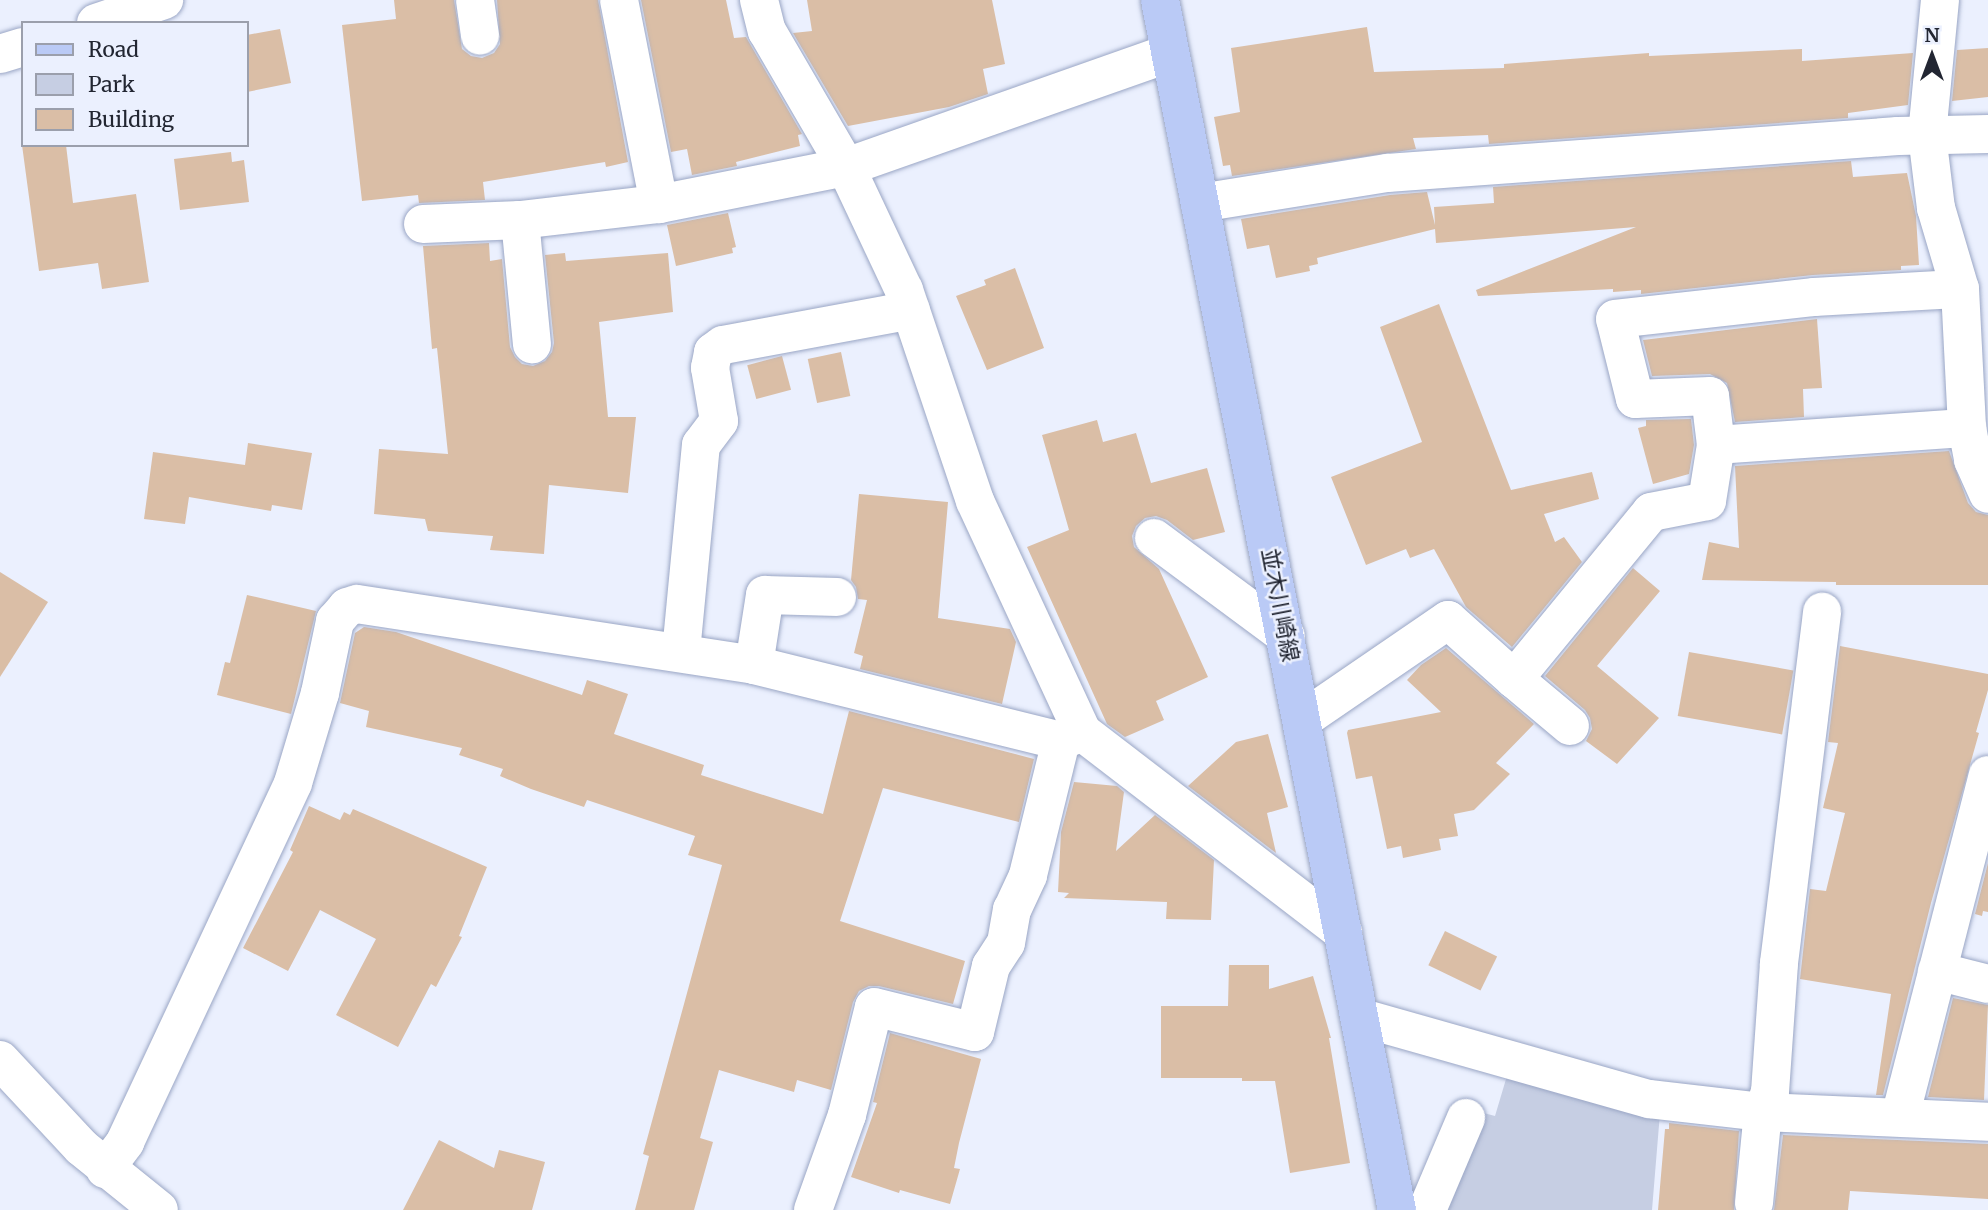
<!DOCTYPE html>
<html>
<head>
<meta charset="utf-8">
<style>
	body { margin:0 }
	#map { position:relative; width:1988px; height:1210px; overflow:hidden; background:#ebf0fe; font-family:Merriweather,"Noto Sans JP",serif }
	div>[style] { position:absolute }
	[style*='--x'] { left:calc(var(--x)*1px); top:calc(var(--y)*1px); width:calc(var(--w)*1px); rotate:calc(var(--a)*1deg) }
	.green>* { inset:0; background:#c6cee3 }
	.building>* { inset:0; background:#dabea6; transform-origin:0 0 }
	.roads { filter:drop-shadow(0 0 2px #9aa6c5) drop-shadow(0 0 2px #9aa6c5) }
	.minor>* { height:38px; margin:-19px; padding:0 19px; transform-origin:19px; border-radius:19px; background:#fff }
	.major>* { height:38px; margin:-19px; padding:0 19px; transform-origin:19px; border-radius:19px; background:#bacaf6 }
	span { translate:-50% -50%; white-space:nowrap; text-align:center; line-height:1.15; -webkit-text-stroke:5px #ebf0fe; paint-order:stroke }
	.street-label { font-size:23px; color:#222632 }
	.legend { position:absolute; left:21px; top:21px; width:228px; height:126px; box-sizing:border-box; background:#ebf0fe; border:2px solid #9b9fac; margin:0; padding:9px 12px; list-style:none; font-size:21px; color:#222632 }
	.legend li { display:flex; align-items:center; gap:14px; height:35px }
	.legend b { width:35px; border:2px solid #9b9fac }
	.north { position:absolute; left:1897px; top:21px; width:70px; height:70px; -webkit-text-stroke:5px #ebf0fe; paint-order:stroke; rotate:0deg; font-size:19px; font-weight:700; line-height:28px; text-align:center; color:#222632 }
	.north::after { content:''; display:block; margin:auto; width:24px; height:32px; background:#222632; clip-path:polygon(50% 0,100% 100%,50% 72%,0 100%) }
</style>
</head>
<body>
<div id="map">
	<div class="green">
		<i style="clip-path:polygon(1509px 1069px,1660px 1113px,1652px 1210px,1443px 1210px,1480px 1112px,1495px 1116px)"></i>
	</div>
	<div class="building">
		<i style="clip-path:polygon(394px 0,454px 0,462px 49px,471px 56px,482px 58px,494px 53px,500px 44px,497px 0,598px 0,628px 162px,606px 167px,605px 162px,483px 182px,485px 200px,419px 203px,418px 195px,362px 201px,342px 25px,396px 19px)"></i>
		<i style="clip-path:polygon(641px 0,726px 0,734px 38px,746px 37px,802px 134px,798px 135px,800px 146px,736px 162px,737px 166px,692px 175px,687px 149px,671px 152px)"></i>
		<i style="clip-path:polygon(807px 0,992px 0,1005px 64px,983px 69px,988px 94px,949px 107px,848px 126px,793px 33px,812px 31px)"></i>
		<i style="clip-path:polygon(1367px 27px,1374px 72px,1504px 68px,1504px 64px,1649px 53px,1649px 56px,1802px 49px,1802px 61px,1913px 53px,1908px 105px,1848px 113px,1848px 118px,1489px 144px,1488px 135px,1413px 138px,1416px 149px,1232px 176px,1230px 165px,1223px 166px,1214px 117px,1240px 112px,1231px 48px)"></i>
		<i style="clip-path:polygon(280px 29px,291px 83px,247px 92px,247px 35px)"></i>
		<i style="clip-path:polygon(1988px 48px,1988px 97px,1952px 101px,1957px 50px)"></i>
		<i style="clip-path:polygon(22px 145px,66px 145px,73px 203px,136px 194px,149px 282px,102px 289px,98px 263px,39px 271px)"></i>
		<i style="clip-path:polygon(231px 152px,232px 162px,244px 160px,249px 202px,180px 210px,174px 159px)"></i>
		<i style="clip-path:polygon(1851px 161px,1853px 177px,1907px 173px,1916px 216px,1919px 265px,1901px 266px,1901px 270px,1813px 275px,1641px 294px,1641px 290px,1613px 292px,1613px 289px,1478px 296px,1476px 290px,1636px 227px,1436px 243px,1435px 229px,1317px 258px,1318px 264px,1309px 266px,1310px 271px,1276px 278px,1269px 245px,1247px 249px,1241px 219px,1390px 195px,1427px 192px,1435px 225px,1434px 207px,1494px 203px,1493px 187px)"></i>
		<i style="clip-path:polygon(728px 213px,736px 247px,732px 248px,733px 253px,676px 266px,667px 225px)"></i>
		<i style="clip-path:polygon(489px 243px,490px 261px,502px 259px,510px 347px,515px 357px,522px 364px,533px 366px,545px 361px,552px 352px,554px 343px,545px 255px,565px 253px,566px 261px,668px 253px,673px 312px,599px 322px,608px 417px,636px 417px,628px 493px,549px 485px,544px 554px,490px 550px,493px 536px,428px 531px,425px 519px,374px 514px,379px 449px,448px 454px,437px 348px,432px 349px,423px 246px)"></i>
		<i style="clip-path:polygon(1015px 268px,1044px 348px,987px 370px,956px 296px,986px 285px,984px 280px)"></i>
		<i style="clip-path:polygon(1439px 304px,1511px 490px,1592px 472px,1599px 499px,1544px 514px,1555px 542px,1564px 537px,1582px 562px,1512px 647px,1466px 607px,1434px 549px,1410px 558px,1406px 549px,1366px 565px,1331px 477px,1422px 442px,1380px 327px)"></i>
		<i style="clip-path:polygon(1817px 319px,1822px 388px,1803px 389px,1804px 417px,1735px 422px,1727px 383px,1710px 374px,1652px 376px,1643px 340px)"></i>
		<i style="left:841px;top:352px;width:45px;height:34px;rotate:78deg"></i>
		<i style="left:782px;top:356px;width:35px;height:36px;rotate:75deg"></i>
		<i style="clip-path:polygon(1691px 419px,1694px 445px,1689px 474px,1653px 484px,1638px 428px,1646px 426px,1646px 420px)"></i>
		<i style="clip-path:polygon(1097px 420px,1103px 442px,1136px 433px,1151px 483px,1207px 468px,1225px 532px,1193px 540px,1167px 520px,1156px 516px,1145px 518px,1136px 526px,1132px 536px,1134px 547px,1159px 569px,1208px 677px,1156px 701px,1164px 720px,1125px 737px,1107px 724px,1027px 547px,1069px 530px,1042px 435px)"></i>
		<i style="clip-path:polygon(248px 443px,312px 453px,302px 510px,272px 505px,271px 511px,189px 497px,185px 524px,144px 519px,153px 452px,245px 465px)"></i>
		<i style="clip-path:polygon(1949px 451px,1968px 503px,1976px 512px,1988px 515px,1988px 585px,1836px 585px,1836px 582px,1702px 580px,1709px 542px,1739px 548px,1735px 466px)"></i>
		<i style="clip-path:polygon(859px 494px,948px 502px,938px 618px,1010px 629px,1016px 642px,1002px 704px,860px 669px,863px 656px,854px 653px,867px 600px,858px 599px,856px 587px,851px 580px)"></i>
		<i style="clip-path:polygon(1633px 568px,1660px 591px,1597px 666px,1659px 718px,1617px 764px,1586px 741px,1592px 729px,1590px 718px,1585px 710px,1545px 676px)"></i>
		<i style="clip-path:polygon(0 572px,48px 602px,0 677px)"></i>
		<i style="clip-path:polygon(247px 595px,316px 611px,291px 714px,217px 695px,225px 662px,230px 663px)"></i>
		<i style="clip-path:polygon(364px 627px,396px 632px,582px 695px,587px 680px,628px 694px,614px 734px,704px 765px,701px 775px,823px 814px,849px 711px,1034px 759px,1019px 822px,883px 788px,840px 921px,965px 961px,953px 1004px,879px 986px,869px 986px,859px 991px,853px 1002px,831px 1090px,797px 1080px,794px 1092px,719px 1070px,700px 1138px,713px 1142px,694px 1210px,635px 1210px,649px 1156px,643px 1154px,722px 865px,688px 855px,695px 836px,587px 800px,584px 807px,531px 789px,500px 776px,503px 769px,459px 755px,462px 748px,366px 727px,369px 711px,340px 703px,355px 633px)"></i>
		<i style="clip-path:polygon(1840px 646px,1988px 674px,1988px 690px,1976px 732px,1979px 733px,1931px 903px,1883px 1095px,1876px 1095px,1891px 994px,1800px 979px,1810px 889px,1826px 891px,1845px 813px,1823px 808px,1838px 743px,1828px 742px)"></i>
		<i style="clip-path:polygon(1446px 648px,1534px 724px,1496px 763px,1510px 774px,1474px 810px,1454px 814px,1458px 836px,1439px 839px,1441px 850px,1403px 858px,1401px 846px,1387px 849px,1372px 776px,1356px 779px,1347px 733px,1348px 730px,1441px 712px,1407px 680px,1421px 665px)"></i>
		<i style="left:1689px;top:652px;width:106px;height:65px;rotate:10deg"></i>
		<i style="clip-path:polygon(1268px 734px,1288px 807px,1267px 813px,1276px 853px,1188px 786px,1236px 742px)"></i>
		<i style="clip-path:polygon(1074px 782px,1117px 786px,1124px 792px,1116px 851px,1155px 815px,1214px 860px,1211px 920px,1166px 919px,1167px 902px,1064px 898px,1069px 893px,1058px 892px,1061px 832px)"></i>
		<i style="clip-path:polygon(309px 806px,340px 820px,344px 812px,350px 815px,353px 809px,487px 867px,459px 936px,462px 937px,436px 987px,431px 984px,398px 1047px,336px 1015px,376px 939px,320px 910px,288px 971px,243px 948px,293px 852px,290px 850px)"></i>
		<i style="clip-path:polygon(1988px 863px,1988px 912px,1983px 911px,1982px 916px,1975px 914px)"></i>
		<i style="left:1445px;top:931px;width:58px;height:38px;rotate:26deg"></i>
		<i style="clip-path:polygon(1229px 965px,1269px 965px,1269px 989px,1313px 976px,1331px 1038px,1329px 1038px,1350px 1163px,1290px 1173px,1275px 1081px,1242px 1081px,1242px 1078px,1161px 1078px,1161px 1006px,1228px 1006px)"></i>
		<i style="clip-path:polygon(1953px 998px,1988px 1005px,1984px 1100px,1928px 1097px)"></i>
		<i style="clip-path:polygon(890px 1033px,981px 1059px,959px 1143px,954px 1168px,960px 1169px,950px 1204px,900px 1190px,899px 1193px,851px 1177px,877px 1103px,873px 1102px)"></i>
		<i style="clip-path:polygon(1669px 1123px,1739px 1131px,1734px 1210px,1658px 1210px,1665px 1129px,1669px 1129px)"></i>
		<i style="clip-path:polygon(1783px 1135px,1988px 1144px,1988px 1199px,1850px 1191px,1848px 1210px,1774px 1210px)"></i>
		<i style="clip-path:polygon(439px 1140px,494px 1168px,499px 1150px,545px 1162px,532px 1210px,403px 1210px)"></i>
	</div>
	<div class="roads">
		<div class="minor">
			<i style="--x:475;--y:0;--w:36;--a:82"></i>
			<i style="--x:619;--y:0;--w:208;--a:78.9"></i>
			<i style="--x:759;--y:0;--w:32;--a:76"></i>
			<i style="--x:767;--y:31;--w:157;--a:59.8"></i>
			<i style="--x:846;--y:167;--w:136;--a:64.8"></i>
			<i style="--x:904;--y:290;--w:223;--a:71.4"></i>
			<i style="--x:975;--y:501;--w:255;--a:65.1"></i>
			<i style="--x:1082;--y:732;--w:329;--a:37.5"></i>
			<i style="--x:1940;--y:0;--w:136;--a:95.5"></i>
			<i style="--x:1927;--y:135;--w:74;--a:83"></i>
			<i style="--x:1936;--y:208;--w:84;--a:73.5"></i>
			<i style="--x:1960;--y:289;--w:139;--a:87.1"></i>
			<i style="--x:1967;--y:428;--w:33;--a:79"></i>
			<i style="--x:1973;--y:460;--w:37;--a:66"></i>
			<i style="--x:96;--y:23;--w:72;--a:-18.7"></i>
			<i style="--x:0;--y:54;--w:24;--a:-17"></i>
			<i style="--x:1200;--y:203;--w:189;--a:-9.1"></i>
			<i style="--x:1387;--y:173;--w:512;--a:-4.14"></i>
			<i style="--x:1898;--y:136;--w:90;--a:-1.3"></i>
			<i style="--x:520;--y:220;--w:125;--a:84.5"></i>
			<i style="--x:423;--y:224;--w:97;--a:-2.4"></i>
			<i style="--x:520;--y:220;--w:140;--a:-6.6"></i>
			<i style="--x:659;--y:204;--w:191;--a:-11.2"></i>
			<i style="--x:846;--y:167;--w:343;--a:-19.4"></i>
			<i style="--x:1716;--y:445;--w:49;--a:-97"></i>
			<i style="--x:1710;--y:396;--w:75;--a:177.7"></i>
			<i style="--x:1635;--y:399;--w:82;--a:-104"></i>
			<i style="--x:1615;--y:319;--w:201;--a:-6.3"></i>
			<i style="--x:1815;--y:297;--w:145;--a:-3.2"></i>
			<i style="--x:1154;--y:538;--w:164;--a:36.6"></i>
			<i style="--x:681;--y:652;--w:208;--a:-84.5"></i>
			<i style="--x:701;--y:445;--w:30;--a:-53"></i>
			<i style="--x:719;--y:421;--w:54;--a:-99.6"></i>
			<i style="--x:710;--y:368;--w:16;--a:-79"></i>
			<i style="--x:713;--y:352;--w:12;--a:-35"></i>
			<i style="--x:723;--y:345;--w:191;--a:-10.5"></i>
			<i style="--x:754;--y:665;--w:71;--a:-81.1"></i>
			<i style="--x:765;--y:595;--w:72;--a:1.6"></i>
			<i style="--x:1514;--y:679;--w:73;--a:40"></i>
			<i style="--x:1302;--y:720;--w:177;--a:-34.4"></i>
			<i style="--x:1448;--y:620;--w:89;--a:41.8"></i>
			<i style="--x:1514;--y:679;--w:216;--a:-50.6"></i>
			<i style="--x:1651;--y:512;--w:57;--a:-11.1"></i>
			<i style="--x:1707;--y:501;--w:57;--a:-80.9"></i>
			<i style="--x:1716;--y:445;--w:252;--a:-3.9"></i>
			<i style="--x:1937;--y:971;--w:53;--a:14.3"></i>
			<i style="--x:1362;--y:1018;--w:298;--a:15.8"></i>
			<i style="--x:1649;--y:1099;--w:115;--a:6.5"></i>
			<i style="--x:1763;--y:1112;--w:225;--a:2.5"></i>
			<i style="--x:0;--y:1060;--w:119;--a:47"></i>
			<i style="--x:81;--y:1147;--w:100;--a:38.9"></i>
			<i style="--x:1900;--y:1117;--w:353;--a:-75.6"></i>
			<i style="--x:105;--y:1169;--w:34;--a:-53"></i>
			<i style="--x:125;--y:1142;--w:396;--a:-64.9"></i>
			<i style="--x:293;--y:783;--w:94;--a:-73.3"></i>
			<i style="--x:320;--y:693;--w:74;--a:-78.2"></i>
			<i style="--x:335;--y:621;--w:18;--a:-49"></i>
			<i style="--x:347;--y:607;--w:10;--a:-17"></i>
			<i style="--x:357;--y:604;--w:402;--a:8.7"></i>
			<i style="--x:754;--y:665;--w:316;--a:13.9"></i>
			<i style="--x:1061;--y:741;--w:23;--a:-23"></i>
			<i style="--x:1754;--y:1203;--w:91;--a:-84.4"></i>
			<i style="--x:1763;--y:1112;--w:21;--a:-71"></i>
			<i style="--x:1770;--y:1092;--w:129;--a:-86"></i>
			<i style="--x:1779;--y:963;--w:354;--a:-83"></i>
			<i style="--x:813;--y:1210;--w:101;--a:-70.3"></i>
			<i style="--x:847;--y:1115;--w:111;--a:-76"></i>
			<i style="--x:874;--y:1007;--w:104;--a:13.9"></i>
			<i style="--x:975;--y:1032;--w:68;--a:-76.4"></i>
			<i style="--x:991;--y:966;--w:27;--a:-57"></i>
			<i style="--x:1006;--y:943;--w:34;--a:-80"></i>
			<i style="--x:1012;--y:910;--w:38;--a:-65"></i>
			<i style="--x:1028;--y:875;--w:138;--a:-76.2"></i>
			<i style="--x:1427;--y:1210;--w:100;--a:-67"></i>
		</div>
		<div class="major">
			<i style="--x:1160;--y:0;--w:1233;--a:78.92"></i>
		</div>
	</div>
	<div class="street-label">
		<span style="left:1280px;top:605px;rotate:79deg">並木川崎線</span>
	</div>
	<ul class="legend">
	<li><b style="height:9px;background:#bacaf6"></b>Road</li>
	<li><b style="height:19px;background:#c6cee3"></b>Park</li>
	<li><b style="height:19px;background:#dabea6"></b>Building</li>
	</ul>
	<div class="north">N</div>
</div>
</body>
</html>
